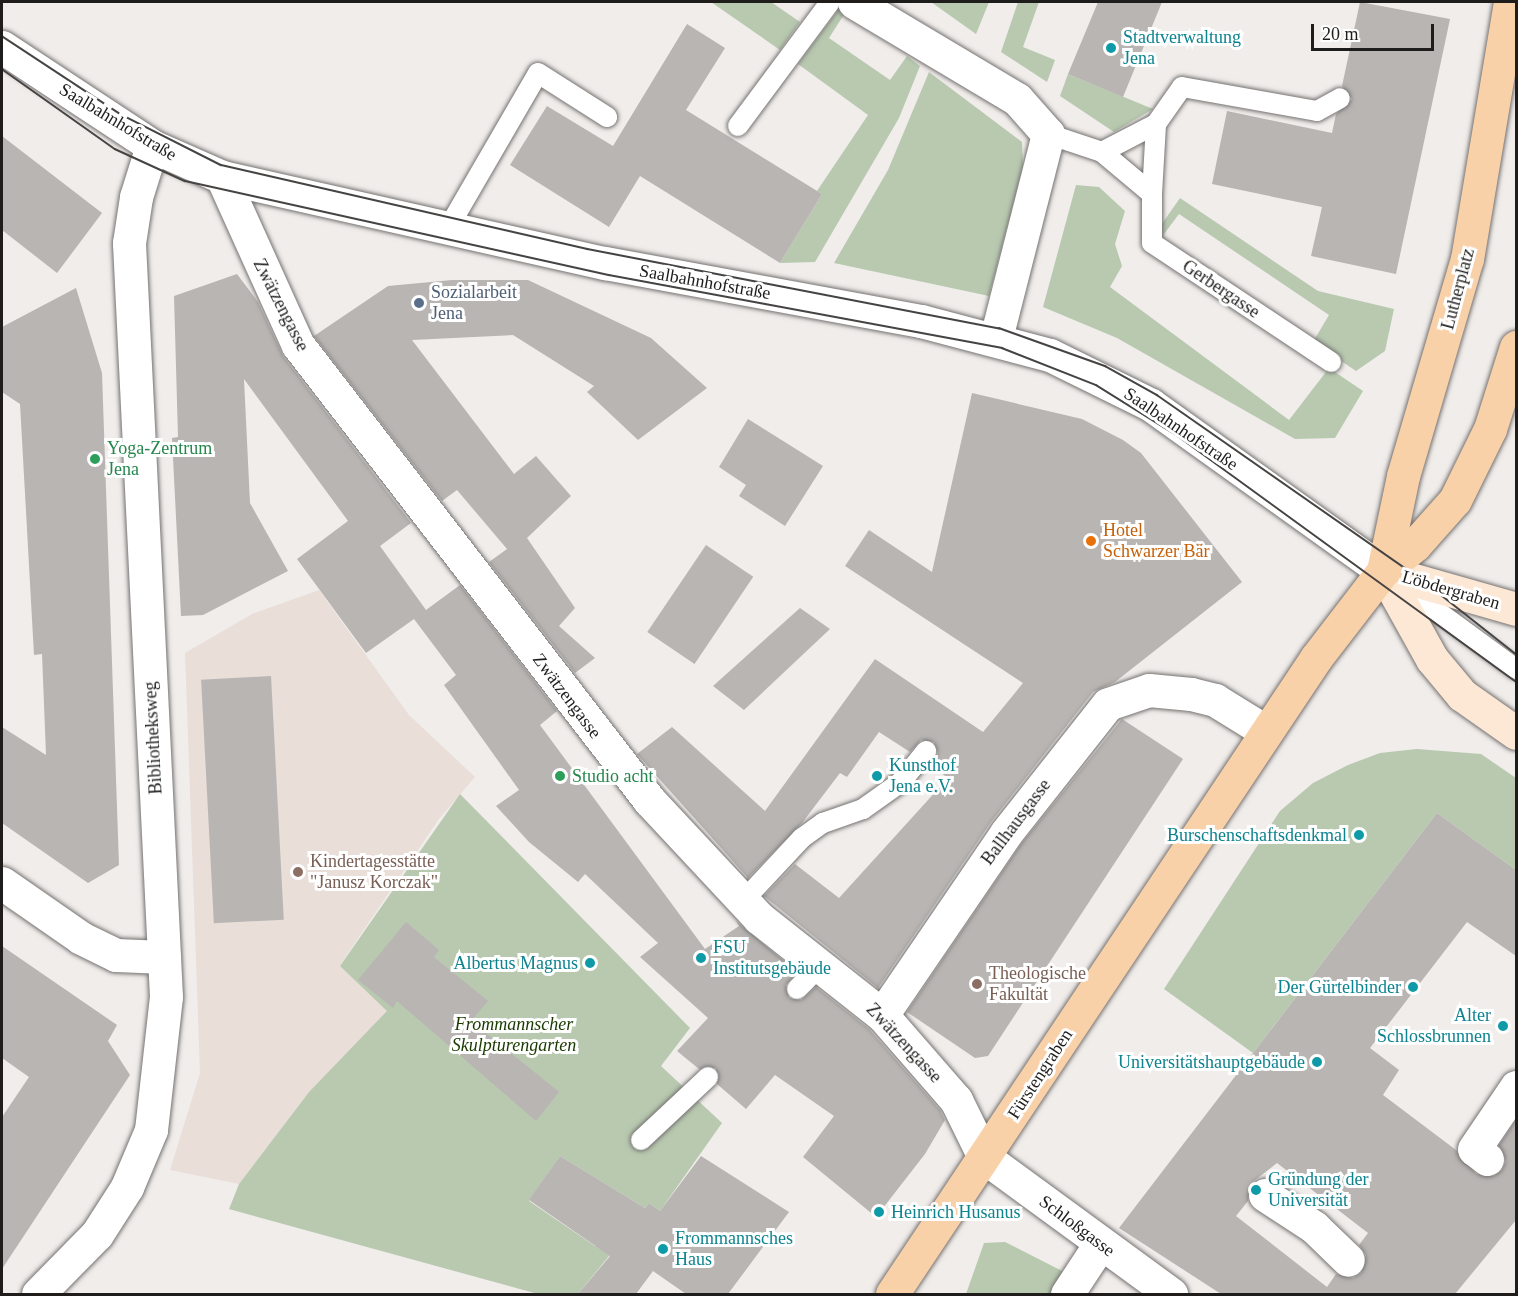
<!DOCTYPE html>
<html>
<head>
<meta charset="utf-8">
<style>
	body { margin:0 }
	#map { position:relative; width:1518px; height:1296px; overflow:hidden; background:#f0edeb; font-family:"Times New Roman",serif }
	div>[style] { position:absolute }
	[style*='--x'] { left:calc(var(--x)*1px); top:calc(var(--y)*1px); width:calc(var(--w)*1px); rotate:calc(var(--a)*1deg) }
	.built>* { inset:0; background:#e9ded8 }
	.green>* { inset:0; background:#b8c9b0 }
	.building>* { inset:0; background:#b8b5b3; transform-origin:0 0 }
	.roads { filter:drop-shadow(0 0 2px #757271) drop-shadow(0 0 2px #757271) }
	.lane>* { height:20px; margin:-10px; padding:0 10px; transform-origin:10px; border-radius:10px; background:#fff }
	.street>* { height:33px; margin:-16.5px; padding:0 16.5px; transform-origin:16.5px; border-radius:16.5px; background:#fff }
	.secondary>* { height:33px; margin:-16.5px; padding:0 16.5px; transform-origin:16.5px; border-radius:16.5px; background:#fce8d4 }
	.primary>* { height:33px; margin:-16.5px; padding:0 16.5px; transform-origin:16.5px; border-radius:16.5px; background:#f9d1a9 }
	.tram>* { height:1.5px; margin:-0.75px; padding:0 0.75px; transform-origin:0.75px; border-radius:0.75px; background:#464443 }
	.dots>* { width:16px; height:16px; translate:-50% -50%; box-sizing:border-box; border:3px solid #fff; border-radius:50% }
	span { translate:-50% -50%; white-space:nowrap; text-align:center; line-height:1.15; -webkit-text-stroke:6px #fff; paint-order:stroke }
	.culture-label { font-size:18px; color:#0d838f }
	.left { translate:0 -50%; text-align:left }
	.right { translate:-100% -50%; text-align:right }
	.street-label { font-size:18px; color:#1e1d1c }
	.service-label { font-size:18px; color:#4e5e75 }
	.leisure-label { font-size:18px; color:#27864d }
	.food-label { font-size:18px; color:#c56008 }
	.education-label { font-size:18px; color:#785e54 }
	.park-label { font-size:18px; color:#193900; font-style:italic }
	.frame { position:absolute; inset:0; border:3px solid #1e1d1c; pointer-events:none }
	.scale { position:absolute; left:1311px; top:24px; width:123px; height:27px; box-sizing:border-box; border:3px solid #1e1d1c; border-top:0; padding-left:8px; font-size:18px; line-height:21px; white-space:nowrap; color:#1e1d1c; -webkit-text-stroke:4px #fff; paint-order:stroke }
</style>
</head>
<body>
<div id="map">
	<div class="built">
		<i style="clip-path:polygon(319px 590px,409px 715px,475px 777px,439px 819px,340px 965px,388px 1011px,309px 1092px,239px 1184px,170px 1170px,200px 1073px,185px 653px,252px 614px)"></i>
	</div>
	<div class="green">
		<i style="clip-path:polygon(711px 2px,771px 2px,800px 22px,780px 50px)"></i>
		<i style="clip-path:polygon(931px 2px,989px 2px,976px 34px)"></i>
		<i style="clip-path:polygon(1018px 2px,1039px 2px,1023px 47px,1055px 60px,1047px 82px,1001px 52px)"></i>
		<i style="clip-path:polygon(839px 9px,845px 13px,829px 38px,890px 80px,907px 56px,920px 66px,899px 118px,815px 262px,780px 263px,822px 194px,817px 191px,868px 115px,798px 64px)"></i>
		<i style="clip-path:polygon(929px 72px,1022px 142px,1023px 167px,989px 296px,834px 263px,888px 170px)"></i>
		<i style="clip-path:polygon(1068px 74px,1153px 109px,1114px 132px,1060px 96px)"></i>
		<i style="clip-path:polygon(1076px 185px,1099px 187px,1125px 211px,1115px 244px,1122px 266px,1110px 287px,1289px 420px,1329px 368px,1363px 391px,1335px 438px,1295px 439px,1117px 338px,1043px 307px)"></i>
		<i style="clip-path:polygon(1180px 198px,1318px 291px,1394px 309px,1385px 351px,1356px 371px,1313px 342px,1329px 315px,1179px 214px,1161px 238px,1159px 228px)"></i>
		<i style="clip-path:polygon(1417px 749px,1481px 754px,1516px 778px,1516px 870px,1437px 813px,1253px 1053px,1164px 989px,1280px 811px,1313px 783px,1348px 765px,1380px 753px)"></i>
		<i style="clip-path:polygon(460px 794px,690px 1028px,661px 1066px,722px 1123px,660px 1211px,649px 1203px,645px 1208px,560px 1156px,529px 1201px,595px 1246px,627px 1234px,578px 1294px,538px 1294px,229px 1209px,239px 1184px,309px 1092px,387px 1011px,340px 966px)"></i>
		<i style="clip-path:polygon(1005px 1242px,1066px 1273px,1052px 1294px,966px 1294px,984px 1243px)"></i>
	</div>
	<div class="building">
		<i style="clip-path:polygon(1098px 2px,1162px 2px,1123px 97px,1068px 74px)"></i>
		<i style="clip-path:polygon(1360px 2px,1450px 19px,1396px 274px,1311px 256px,1322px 207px,1212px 184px,1227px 111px,1332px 133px,1336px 114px,1352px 99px,1342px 86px)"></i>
		<i style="clip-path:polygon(687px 24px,725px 48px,686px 110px,822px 194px,780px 263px,640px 176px,609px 227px,510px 165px,547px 106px,613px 146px)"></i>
		<i style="clip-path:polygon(2px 136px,102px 213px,57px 273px,2px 230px)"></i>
		<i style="clip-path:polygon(237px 274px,258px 302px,283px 356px,411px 523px,380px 546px,426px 610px,460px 585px,557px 711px,540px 725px,705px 949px,739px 926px,736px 921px,797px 972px,786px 985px,789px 998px,801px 1000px,816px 987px,869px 1029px,940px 1110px,945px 1120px,925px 1154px,876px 1217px,803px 1157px,834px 1116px,775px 1075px,746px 1109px,717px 1084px,716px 1068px,699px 1069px,677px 1051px,708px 1018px,640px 957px,658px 943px,585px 874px,578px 882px,529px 842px,496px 806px,519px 790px,444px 685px,456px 675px,414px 619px,366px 653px,297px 559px,348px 521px,244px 379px,250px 503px,288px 571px,203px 615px,181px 616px,172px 438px,178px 437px,174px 296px)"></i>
		<i style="clip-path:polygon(452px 280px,528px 280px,651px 338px,707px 388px,638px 440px,587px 392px,594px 386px,513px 335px,412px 340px,514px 474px,536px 456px,571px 496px,527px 538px,575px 608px,559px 626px,595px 658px,575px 673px,489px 562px,507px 549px,457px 490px,442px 501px,314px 336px,388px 286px)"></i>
		<i style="clip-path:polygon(76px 288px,102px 373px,119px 865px,88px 883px,2px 823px,2px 727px,46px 755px,42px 654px,34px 655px,20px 404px,2px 392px,2px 327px)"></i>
		<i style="clip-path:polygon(972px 393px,1082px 419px,1123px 440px,1141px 453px,1242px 582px,1115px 682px,1093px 692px,991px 822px,878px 988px,764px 896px,795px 864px,839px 898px,948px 778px,930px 765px,938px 753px,934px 742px,921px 740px,910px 752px,879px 732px,847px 777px,840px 773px,802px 823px,748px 878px,637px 754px,672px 727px,765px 811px,875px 659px,983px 732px,1023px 683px,845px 566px,869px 530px,932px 572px)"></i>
		<i style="clip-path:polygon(748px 419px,823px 466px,785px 526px,739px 496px,746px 485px,719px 467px)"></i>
		<i style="left:706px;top:545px;width:57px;height:105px;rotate:34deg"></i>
		<i style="clip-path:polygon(800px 608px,830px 629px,744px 710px,713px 686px)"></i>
		<i style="left:271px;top:676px;width:244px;height:70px;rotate:87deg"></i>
		<i style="clip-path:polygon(1122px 719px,1183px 759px,988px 1056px,975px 1058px,907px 1012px,1021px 844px)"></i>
		<i style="clip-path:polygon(evenodd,1437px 813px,1516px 870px,1516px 956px,1467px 922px,1370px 1048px,1399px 1070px,1383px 1095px,1456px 1150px,1476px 1174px,1494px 1176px,1502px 1170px,1506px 1161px,1499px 1145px,1516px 1120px,1516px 1220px,1455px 1294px,1221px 1294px,1119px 1228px,1437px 813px,1277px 1163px,1368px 1233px,1359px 1245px,1366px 1255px,1361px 1273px,1353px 1278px,1336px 1274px,1327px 1287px,1236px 1216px,1248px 1201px,1250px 1184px,1277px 1163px)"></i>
		<i style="clip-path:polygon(406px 922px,439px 950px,434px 957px,488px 1001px,471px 1021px,559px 1092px,536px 1121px,397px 1001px,393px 1008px,358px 980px)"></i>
		<i style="clip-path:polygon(2px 946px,117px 1025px,108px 1041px,130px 1075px,2px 1269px,2px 1117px,29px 1077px,2px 1058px)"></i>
		<i style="clip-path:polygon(560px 1156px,645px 1208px,649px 1203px,660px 1211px,701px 1156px,789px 1212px,728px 1294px,686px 1294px,653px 1271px,636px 1294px,578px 1294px,610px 1256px,529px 1200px)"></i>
	</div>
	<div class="roads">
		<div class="lane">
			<i style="--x:738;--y:126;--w:154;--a:-53.4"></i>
			<i style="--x:1048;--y:134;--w:57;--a:18.4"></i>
			<i style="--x:1102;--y:152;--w:65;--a:40"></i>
			<i style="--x:1152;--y:194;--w:49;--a:90"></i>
			<i style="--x:1152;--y:243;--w:215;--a:33.6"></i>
			<i style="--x:1102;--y:152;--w:61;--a:-27.4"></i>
			<i style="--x:1156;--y:124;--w:45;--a:-54.9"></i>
			<i style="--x:1182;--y:87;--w:137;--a:10.1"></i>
			<i style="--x:1317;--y:111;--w:26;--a:-29"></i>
			<i style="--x:1152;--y:194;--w:70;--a:-86.7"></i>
			<i style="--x:447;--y:230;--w:181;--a:-59.9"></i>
			<i style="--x:538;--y:73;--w:82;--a:32.5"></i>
			<i style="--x:1400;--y:584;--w:144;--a:36.2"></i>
			<i style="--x:744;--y:900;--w:85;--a:-46.9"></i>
			<i style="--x:802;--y:838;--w:26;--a:-36"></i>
			<i style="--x:823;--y:823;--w:42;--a:-19.3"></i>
			<i style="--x:863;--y:809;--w:47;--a:-35.4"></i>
			<i style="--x:901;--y:782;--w:40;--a:-51"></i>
			<i style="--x:797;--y:989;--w:33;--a:-45"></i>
			<i style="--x:641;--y:1140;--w:92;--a:-43.2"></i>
		</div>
		<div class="street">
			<i style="--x:854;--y:2;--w:190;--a:30.8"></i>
			<i style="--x:1017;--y:99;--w:47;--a:48.5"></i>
			<i style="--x:1048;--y:134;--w:211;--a:104.3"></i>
			<i style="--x:2;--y:47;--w:180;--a:33.4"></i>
			<i style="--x:152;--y:146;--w:77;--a:23.9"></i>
			<i style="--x:222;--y:177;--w:393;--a:12.7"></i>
			<i style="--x:605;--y:263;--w:321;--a:10.4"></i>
			<i style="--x:921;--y:321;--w:133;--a:14.8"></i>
			<i style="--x:1050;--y:355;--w:113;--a:26.3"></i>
			<i style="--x:1151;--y:405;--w:285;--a:35.6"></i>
			<i style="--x:222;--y:177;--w:184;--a:65.7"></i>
			<i style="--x:298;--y:345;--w:575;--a:52.35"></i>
			<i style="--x:649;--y:800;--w:161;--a:47"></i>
			<i style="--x:759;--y:918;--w:157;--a:38.3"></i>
			<i style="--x:882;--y:1015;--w:113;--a:49"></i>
			<i style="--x:956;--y:1100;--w:64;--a:63.8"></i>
			<i style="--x:984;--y:1157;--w:232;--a:36.2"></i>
			<i style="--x:2;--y:883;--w:96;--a:34.8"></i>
			<i style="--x:81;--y:938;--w:39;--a:26"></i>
			<i style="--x:116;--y:955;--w:48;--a:2.4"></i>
			<i style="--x:882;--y:1015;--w:220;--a:-55.7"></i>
			<i style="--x:1006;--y:833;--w:164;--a:-51.7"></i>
			<i style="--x:1108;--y:704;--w:43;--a:-18.9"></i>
			<i style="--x:1149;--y:690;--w:42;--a:5.4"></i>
			<i style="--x:1191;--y:694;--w:25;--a:14"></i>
			<i style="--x:1215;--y:700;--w:59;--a:31.8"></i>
			<i style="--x:1487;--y:1159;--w:16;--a:-142"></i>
			<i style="--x:1474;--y:1149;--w:75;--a:-55.9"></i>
			<i style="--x:1265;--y:1195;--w:59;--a:33.1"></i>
			<i style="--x:1314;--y:1227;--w:47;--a:44.1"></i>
			<i style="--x:38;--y:1294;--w:84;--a:-45.5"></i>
			<i style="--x:97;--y:1234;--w:56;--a:-57.4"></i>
			<i style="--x:127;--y:1187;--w:62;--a:-67.2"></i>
			<i style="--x:151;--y:1130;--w:134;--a:-83.6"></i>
			<i style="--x:166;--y:997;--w:755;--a:-92.81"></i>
			<i style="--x:129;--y:243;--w:47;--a:-81.3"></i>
			<i style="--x:136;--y:197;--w:53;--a:-72.6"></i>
			<i style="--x:1067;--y:1294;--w:60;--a:-56.6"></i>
		</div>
		<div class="secondary">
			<i style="--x:1383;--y:571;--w:101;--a:60.9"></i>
			<i style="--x:1432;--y:659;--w:47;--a:50.2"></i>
			<i style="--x:1462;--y:695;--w:66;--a:35.1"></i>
			<i style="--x:1383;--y:571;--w:138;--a:15.9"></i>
		</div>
		<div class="primary">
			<i style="--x:1383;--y:571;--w:97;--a:-78.1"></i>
			<i style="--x:1403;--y:476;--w:226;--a:-73.6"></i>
			<i style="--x:1467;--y:259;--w:261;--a:-80.5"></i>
			<i style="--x:892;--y:1294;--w:764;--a:-56.31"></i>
			<i style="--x:1316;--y:658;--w:110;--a:-52.4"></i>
			<i style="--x:1383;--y:571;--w:41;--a:-39.1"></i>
			<i style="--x:1415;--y:545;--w:60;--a:-48.4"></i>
			<i style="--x:1455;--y:500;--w:79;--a:-63.8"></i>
			<i style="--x:1490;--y:429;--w:86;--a:-72.4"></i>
		</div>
	</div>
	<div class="tram">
		<i style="--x:2;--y:36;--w:144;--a:33.4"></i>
		<i style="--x:122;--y:115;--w:111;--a:26.8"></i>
		<i style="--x:221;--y:165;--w:376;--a:12.9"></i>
		<i style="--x:587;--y:249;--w:420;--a:10.9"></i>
		<i style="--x:999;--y:328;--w:113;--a:19.7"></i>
		<i style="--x:1105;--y:366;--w:60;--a:29.1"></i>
		<i style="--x:1157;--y:395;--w:328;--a:34.9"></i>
		<i style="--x:1426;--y:583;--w:115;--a:38.3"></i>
		<i style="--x:2;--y:69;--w:138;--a:35.3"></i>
		<i style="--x:115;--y:149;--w:77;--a:24.6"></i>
		<i style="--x:185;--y:181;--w:434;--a:12.5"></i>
		<i style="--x:609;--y:275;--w:400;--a:10.5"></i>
		<i style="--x:1002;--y:348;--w:101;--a:21.5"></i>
		<i style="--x:1096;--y:385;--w:97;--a:31.9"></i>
		<i style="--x:1178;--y:436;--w:418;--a:36"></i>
	</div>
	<div class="dots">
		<i style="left:1111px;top:48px;background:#0f9aa8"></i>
		<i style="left:419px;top:303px;background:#5c6f8a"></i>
		<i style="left:95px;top:459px;background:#2e9e5b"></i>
		<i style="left:1091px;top:541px;background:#e8710a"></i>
		<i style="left:560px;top:776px;background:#2e9e5b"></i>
		<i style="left:877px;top:776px;background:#0f9aa8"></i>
		<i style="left:1359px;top:835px;background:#0f9aa8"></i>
		<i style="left:298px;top:872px;background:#8d6e63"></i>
		<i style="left:701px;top:958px;background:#0f9aa8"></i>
		<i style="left:590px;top:963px;background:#0f9aa8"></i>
		<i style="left:977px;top:984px;background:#8d6e63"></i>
		<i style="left:1413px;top:987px;background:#0f9aa8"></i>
		<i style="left:1503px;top:1026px;background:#0f9aa8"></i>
		<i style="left:1317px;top:1062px;background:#0f9aa8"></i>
		<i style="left:1256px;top:1190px;background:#0f9aa8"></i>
		<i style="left:879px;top:1212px;background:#0f9aa8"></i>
		<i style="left:663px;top:1249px;background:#0f9aa8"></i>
	</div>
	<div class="culture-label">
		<span class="left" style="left:1123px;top:48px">Stadtverwaltung<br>Jena</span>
		<span class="left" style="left:889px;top:776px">Kunsthof<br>Jena e.V.</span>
		<span class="right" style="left:1347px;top:835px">Burschenschaftsdenkmal</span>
		<span class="left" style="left:713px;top:958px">FSU<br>Institutsgebäude</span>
		<span class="right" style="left:578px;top:963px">Albertus Magnus</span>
		<span class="right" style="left:1401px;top:987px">Der Gürtelbinder</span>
		<span class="right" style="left:1491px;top:1026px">Alter<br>Schlossbrunnen</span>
		<span class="right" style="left:1305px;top:1062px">Universitätshauptgebäude</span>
		<span class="left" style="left:1268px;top:1190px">Gründung der<br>Universität</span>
		<span class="left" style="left:891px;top:1212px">Heinrich Husanus</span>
		<span class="left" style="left:675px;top:1249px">Frommannsches<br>Haus</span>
	</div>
	<div class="street-label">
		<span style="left:118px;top:122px;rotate:31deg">Saalbahnhofstraße</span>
		<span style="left:705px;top:282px;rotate:10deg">Saalbahnhofstraße</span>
		<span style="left:1221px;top:289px;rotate:34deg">Gerbergasse</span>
		<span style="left:1458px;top:289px;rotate:-75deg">Lutherplatz</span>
		<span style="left:281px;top:305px;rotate:63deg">Zwätzengasse</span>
		<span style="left:1181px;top:429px;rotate:34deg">Saalbahnhofstraße</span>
		<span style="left:1451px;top:590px;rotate:16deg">Löbdergraben</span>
		<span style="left:567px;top:696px;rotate:53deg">Zwätzengasse</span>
		<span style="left:153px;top:738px;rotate:-93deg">Bibliotheksweg</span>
		<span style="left:1016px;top:822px;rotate:-53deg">Ballhausgasse</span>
		<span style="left:904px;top:1043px;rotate:47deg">Zwätzengasse</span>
		<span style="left:1040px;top:1074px;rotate:-57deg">Fürstengraben</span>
		<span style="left:1077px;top:1226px;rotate:37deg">Schloßgasse</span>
	</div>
	<div class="service-label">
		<span class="left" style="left:431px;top:303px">Sozialarbeit<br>Jena</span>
	</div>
	<div class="leisure-label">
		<span class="left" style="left:107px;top:459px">Yoga-Zentrum<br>Jena</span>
		<span class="left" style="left:572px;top:776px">Studio acht</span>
	</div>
	<div class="food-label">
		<span class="left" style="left:1103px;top:541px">Hotel<br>Schwarzer Bär</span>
	</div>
	<div class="education-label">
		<span class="left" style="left:310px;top:872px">Kindertagesstätte<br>"Janusz Korczak"</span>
		<span class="left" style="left:989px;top:984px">Theologische<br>Fakultät</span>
	</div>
	<div class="park-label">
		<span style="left:514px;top:1035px">Frommannscher<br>Skulpturengarten</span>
	</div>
	<div class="frame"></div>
	<div class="scale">20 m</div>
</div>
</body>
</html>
